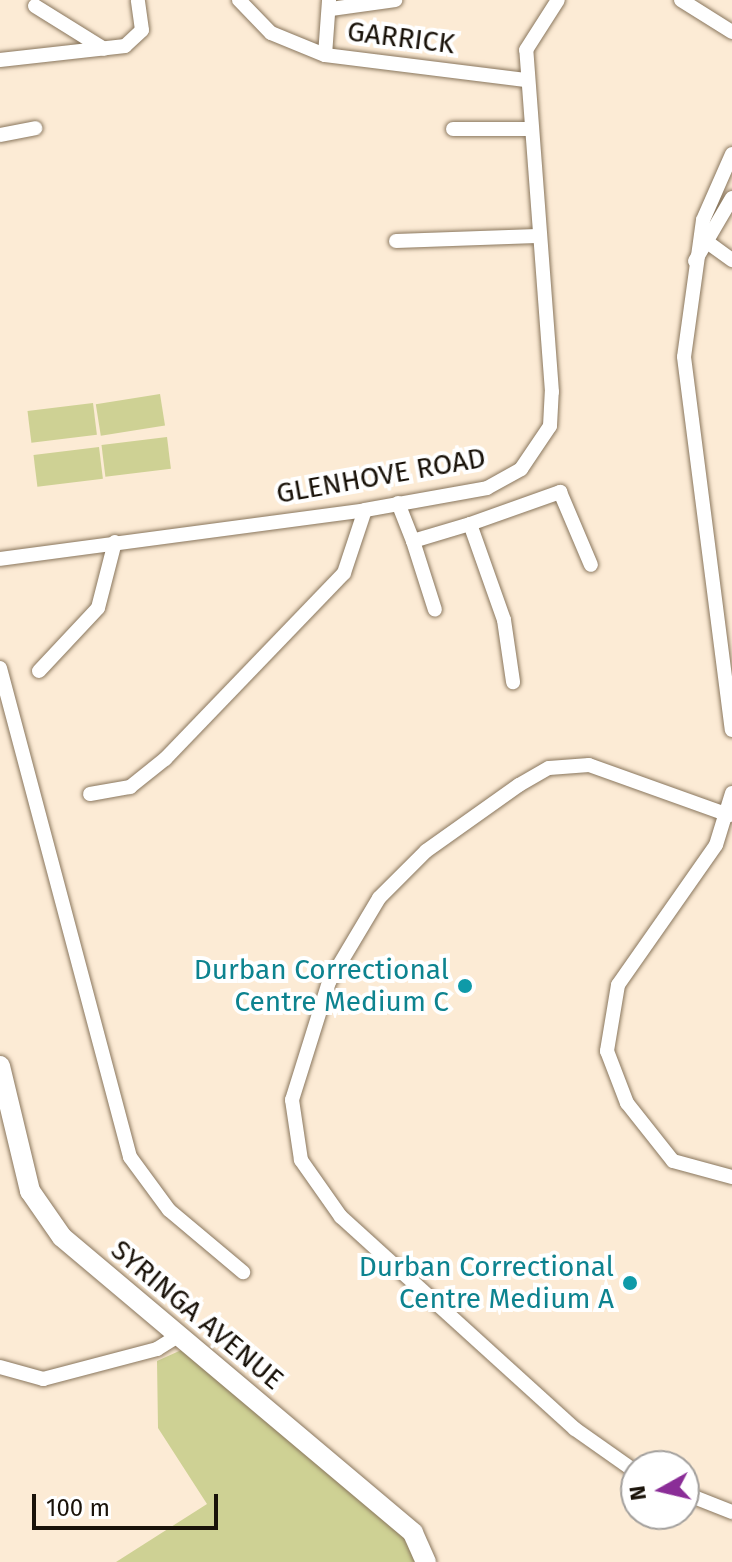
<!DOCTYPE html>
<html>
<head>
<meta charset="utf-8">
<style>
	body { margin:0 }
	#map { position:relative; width:732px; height:1562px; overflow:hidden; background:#fcebd5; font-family:"Fira Sans",sans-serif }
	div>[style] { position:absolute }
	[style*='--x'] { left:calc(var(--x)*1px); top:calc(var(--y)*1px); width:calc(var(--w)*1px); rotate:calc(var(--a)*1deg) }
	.green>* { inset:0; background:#ced194; transform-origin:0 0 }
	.roads { filter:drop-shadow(0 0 2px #89765d) drop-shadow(0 0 2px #89765d) }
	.street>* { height:14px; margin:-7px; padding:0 7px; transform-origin:7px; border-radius:7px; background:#fff }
	.secondary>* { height:20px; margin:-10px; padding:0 10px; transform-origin:10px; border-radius:10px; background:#fff }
	.dots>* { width:22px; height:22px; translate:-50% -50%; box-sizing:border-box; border:4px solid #fff; border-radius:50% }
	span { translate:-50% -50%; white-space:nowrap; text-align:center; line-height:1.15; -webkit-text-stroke:8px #fff; paint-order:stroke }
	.street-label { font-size:28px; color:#191209 }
	.culture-label { font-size:28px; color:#0d838f }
	.right { translate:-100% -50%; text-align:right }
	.north { position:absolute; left:620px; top:1450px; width:80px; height:80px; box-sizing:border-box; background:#fff; border:2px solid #a3a09d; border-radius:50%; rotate:262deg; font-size:22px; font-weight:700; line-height:32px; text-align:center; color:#191209 }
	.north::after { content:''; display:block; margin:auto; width:28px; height:36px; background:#8a2d97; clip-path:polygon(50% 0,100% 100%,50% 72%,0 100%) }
	.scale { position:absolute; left:32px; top:1494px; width:186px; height:36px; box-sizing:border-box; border:4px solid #191209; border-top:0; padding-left:10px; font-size:24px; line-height:28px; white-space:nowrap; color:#191209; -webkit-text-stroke:6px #fff; paint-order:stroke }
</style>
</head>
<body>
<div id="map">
	<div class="green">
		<i style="left:160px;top:394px;width:32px;height:65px;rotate:81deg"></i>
		<i style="left:93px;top:403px;width:32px;height:66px;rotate:83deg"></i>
		<i style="left:167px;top:437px;width:32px;height:66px;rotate:83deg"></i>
		<i style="left:99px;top:447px;width:32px;height:66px;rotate:83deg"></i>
		<i style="clip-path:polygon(188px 1347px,413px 1534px,426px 1562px,116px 1562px,207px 1504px,158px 1428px,157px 1361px)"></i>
	</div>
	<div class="roads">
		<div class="street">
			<i style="--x:239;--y:0;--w:46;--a:45.9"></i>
			<i style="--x:271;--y:33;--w:58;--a:22.2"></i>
			<i style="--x:325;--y:55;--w:202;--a:7.1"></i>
			<i style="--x:681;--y:0;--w:60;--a:32.1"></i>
			<i style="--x:35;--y:6;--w:81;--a:31.9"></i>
			<i style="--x:331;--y:9;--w:65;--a:-8"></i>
			<i style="--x:325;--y:55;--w:55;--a:-85.8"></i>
			<i style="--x:0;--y:60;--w:126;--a:-6.4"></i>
			<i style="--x:125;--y:46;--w:23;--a:-43"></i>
			<i style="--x:142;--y:30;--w:30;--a:-98"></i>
			<i style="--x:453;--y:129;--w:75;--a:0"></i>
			<i style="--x:0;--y:135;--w:36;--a:-11"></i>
			<i style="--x:732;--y:154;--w:72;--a:113.7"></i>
			<i style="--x:703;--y:220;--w:138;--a:97.9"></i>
			<i style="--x:684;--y:357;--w:376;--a:82.7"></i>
			<i style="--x:703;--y:239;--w:36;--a:36"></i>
			<i style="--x:396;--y:241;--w:141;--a:-2"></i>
			<i style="--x:695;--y:261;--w:73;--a:-59.6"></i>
			<i style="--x:398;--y:503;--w:41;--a:68.5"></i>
			<i style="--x:413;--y:541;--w:59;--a:-16.6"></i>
			<i style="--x:470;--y:524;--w:102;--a:70.5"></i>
			<i style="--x:504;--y:620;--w:63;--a:81.7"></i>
			<i style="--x:470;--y:524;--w:96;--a:-19.6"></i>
			<i style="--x:560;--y:492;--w:79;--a:67"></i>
			<i style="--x:413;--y:541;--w:72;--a:72.3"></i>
			<i style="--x:0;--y:559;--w:368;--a:-7.6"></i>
			<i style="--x:365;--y:510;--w:124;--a:-10.2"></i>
			<i style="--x:487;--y:488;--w:39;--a:-29"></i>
			<i style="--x:521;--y:469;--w:52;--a:-56"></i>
			<i style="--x:550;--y:426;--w:34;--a:-87"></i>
			<i style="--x:552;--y:392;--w:343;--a:-94.3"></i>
			<i style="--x:526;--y:50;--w:59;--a:-57.4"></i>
			<i style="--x:0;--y:668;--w:506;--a:75.11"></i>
			<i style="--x:130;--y:1157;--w:66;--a:53.7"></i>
			<i style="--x:169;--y:1210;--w:97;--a:40"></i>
			<i style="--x:39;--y:671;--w:86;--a:-46.9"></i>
			<i style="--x:98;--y:608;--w:68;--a:-75.6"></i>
			<i style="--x:732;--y:793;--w:54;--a:107.1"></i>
			<i style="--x:716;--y:845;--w:171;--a:125"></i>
			<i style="--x:618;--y:985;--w:67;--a:99.5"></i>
			<i style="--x:607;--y:1051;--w:56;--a:69"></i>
			<i style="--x:627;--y:1103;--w:74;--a:51.6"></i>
			<i style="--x:673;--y:1161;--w:61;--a:15.2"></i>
			<i style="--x:90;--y:794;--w:41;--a:-9.9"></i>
			<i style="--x:130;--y:787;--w:45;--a:-38.7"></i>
			<i style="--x:165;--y:759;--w:258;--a:-46.1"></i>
			<i style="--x:344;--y:573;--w:66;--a:-71.6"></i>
			<i style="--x:0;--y:1367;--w:45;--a:15.6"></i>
			<i style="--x:43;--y:1379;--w:118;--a:-14.7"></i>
			<i style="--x:157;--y:1349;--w:25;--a:-32"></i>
			<i style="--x:636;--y:1472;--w:75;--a:-144.8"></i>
			<i style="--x:575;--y:1429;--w:316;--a:-137.8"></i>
			<i style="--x:341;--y:1217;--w:70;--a:-125.1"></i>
			<i style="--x:301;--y:1160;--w:61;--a:-98.5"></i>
			<i style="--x:292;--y:1100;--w:124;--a:-72.6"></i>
			<i style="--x:329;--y:982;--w:98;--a:-59.2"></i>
			<i style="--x:379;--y:898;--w:66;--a:-45"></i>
			<i style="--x:426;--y:851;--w:114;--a:-35.4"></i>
			<i style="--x:519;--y:785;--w:34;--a:-30"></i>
			<i style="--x:549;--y:768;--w:40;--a:-4.3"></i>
			<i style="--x:589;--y:765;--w:149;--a:19.7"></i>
			<i style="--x:684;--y:1493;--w:52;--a:21.6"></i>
		</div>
		<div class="secondary">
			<i style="--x:0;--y:1066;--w:129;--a:76.5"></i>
			<i style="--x:30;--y:1191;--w:56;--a:55.2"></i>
			<i style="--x:62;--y:1237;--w:459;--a:40.1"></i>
			<i style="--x:413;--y:1533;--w:32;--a:66"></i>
		</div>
	</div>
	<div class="dots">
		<i style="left:465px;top:986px;background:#0f9aa8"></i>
		<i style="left:630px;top:1283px;background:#0f9aa8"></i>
	</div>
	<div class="street-label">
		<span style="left:401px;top:38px;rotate:7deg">GARRICK</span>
		<span style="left:381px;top:476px;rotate:-10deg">GLENHOVE ROAD</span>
		<span style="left:197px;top:1315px;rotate:40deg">SYRINGA AVENUE</span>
	</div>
	<div class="culture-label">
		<span class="right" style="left:449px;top:986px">Durban Correctional<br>Centre Medium C</span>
		<span class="right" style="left:614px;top:1283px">Durban Correctional<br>Centre Medium A</span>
	</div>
	<div class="north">N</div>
	<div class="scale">100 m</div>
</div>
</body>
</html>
